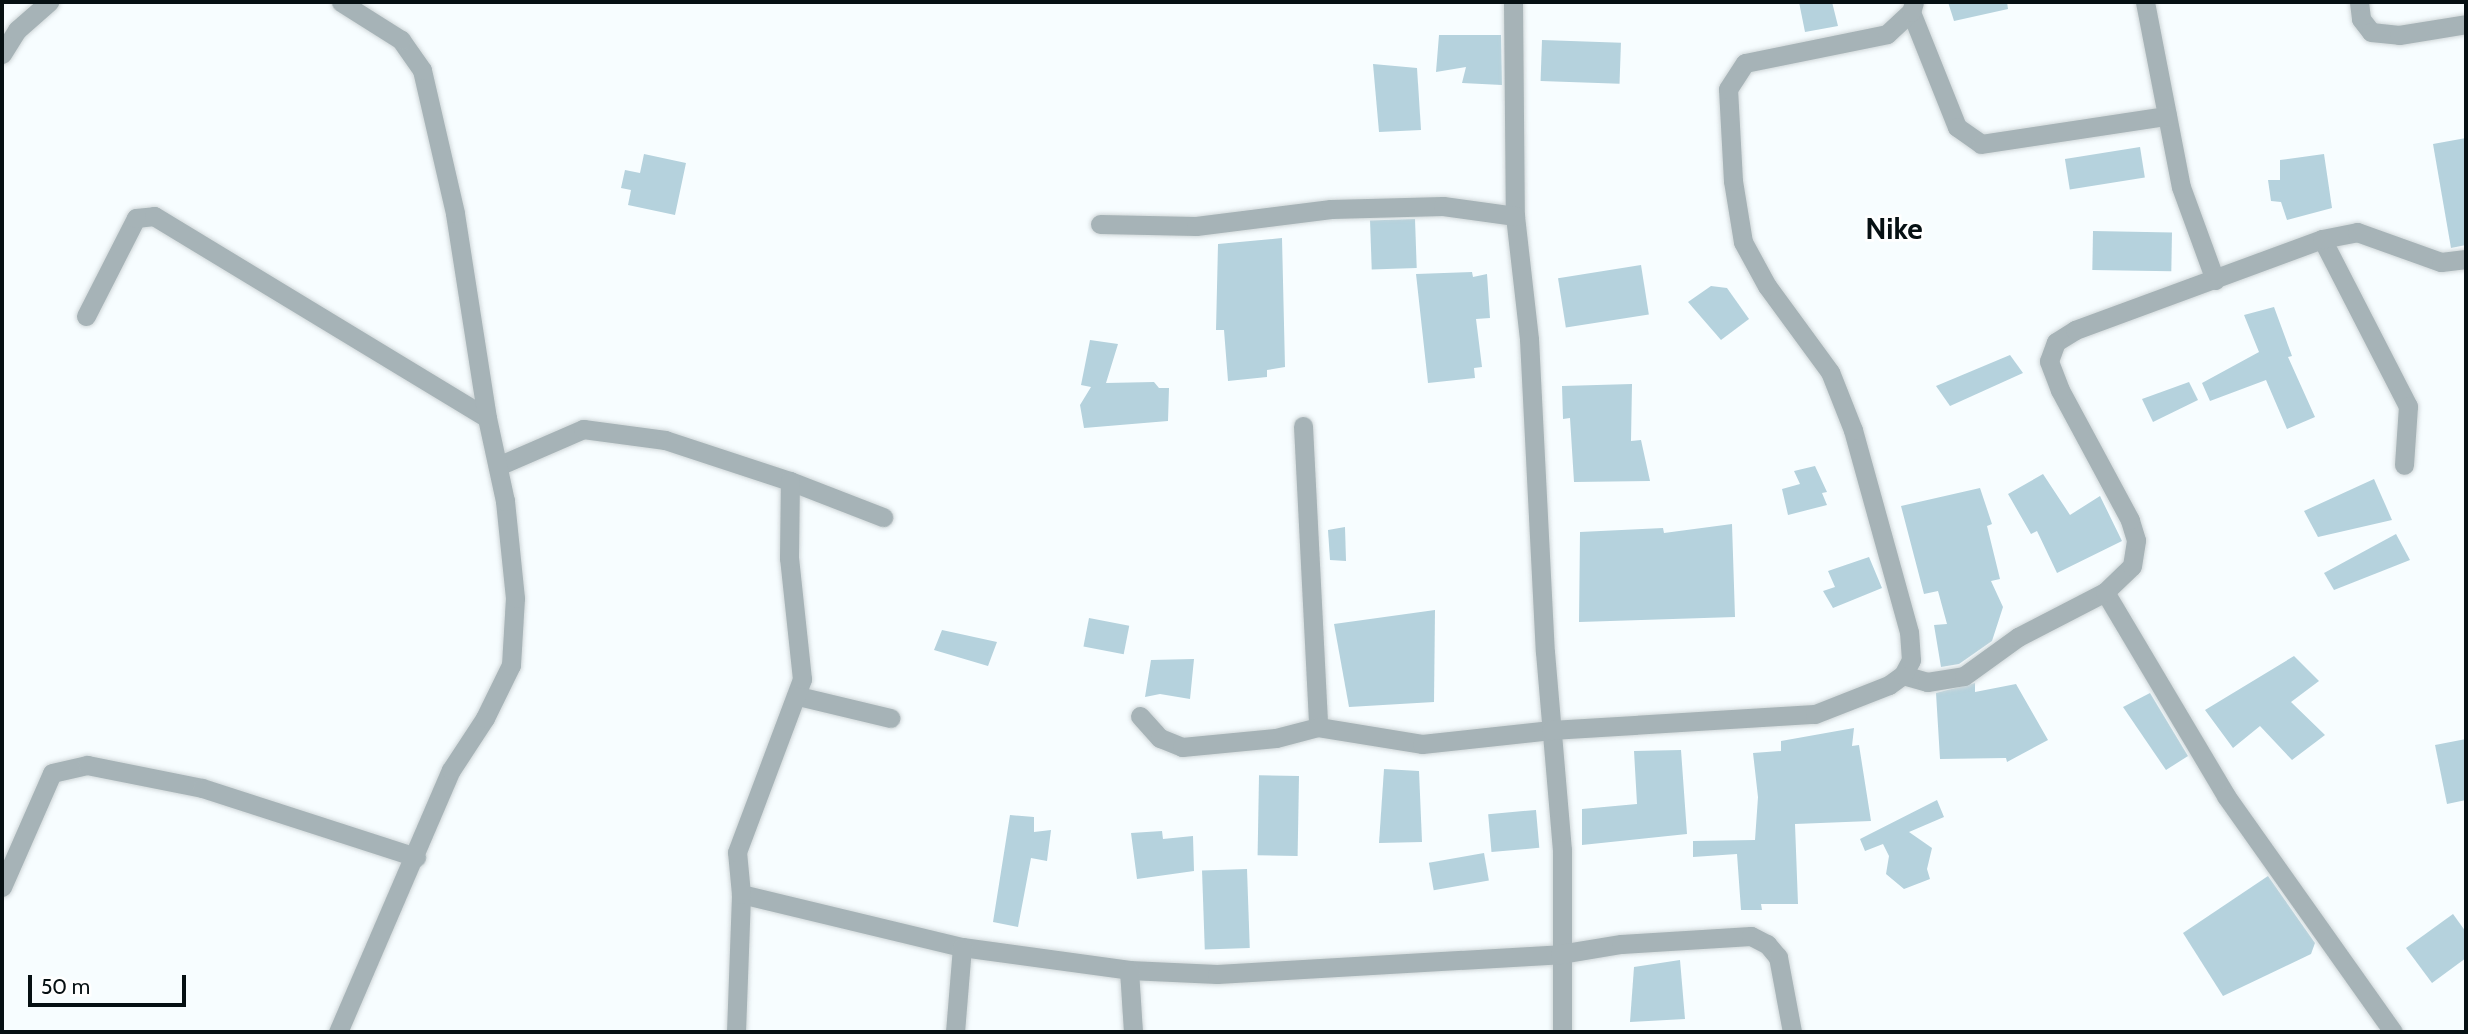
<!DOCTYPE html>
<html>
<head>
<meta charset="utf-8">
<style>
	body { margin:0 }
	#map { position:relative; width:2468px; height:1034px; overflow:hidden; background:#f7fdff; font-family:Cabin,sans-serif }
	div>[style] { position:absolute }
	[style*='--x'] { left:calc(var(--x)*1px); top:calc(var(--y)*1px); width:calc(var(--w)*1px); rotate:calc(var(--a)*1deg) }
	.building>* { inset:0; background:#b5d2dd; transform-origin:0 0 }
	.roads { filter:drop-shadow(0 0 2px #d0d7d9) drop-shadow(0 0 2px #d0d7d9) }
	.street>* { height:19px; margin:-9.5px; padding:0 9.5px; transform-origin:9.5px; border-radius:9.5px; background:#a6b3b7 }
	span { translate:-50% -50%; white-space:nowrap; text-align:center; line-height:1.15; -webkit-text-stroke:5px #fff; paint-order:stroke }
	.district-label { font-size:30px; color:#061013; font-weight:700 }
	.frame { position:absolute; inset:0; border:4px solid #061013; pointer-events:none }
	.scale { position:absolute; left:28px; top:975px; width:158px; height:32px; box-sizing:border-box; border:4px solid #061013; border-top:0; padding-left:9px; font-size:21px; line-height:24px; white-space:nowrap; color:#061013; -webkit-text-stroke:5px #fff; paint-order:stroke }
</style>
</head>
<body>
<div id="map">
	<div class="building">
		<i style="clip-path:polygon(1799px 2px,1832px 2px,1838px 26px,1805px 32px)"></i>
		<i style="clip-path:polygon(1948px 2px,2007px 2px,2008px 9px,1954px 21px)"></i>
		<i style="clip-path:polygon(1439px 35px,1501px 35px,1502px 85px,1462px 83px,1466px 67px,1436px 72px)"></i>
		<i style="left:1542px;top:40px;width:79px;height:41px;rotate:2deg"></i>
		<i style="clip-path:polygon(1373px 64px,1417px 68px,1421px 130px,1379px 132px)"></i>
		<i style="clip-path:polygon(2466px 138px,2466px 245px,2451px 248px,2433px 144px)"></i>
		<i style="left:2140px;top:147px;width:31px;height:76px;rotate:81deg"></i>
		<i style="clip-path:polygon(644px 154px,686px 163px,675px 215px,628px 205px,631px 190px,621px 188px,625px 170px,640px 173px)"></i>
		<i style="clip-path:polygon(2324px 154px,2332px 208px,2287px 220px,2281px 202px,2271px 201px,2268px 180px,2280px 180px,2280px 160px)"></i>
		<i style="left:1415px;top:219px;width:49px;height:45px;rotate:88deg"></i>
		<i style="left:2093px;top:231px;width:79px;height:39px;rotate:1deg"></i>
		<i style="clip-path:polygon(1282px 238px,1285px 367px,1267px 370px,1267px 377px,1228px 381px,1224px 330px,1216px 330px,1218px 244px)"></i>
		<i style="left:1641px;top:265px;width:50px;height:84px;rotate:81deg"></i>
		<i style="clip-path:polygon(1472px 272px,1473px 277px,1487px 274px,1490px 318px,1476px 319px,1482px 367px,1474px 368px,1475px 378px,1428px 383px,1416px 274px)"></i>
		<i style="clip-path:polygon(1711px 286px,1727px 288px,1749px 319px,1721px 340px,1688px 302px)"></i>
		<i style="clip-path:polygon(2274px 307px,2292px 356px,2288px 357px,2315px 417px,2287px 429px,2266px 380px,2210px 401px,2202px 383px,2259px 352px,2244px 315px)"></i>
		<i style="clip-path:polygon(1090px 340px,1118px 344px,1106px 383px,1154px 382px,1159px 388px,1169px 388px,1168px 421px,1084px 428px,1080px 405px,1091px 387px,1081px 385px)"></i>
		<i style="clip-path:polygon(2010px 355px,2023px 373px,1950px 406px,1936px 386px)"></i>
		<i style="clip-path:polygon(2189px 382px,2198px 400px,2153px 422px,2142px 399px)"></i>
		<i style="clip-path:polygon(1632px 384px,1631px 441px,1641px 440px,1650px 481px,1574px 482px,1570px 418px,1563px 419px,1562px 386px)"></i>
		<i style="clip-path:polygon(1815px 466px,1827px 492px,1822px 493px,1827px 505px,1788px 515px,1782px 489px,1800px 484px,1794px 471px)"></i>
		<i style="clip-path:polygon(2043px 474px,2070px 515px,2100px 496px,2122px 541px,2057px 573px,2037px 531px,2031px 534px,2008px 494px)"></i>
		<i style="clip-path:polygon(2374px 479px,2392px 520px,2318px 537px,2304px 511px)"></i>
		<i style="clip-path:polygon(1980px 488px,1992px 524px,1987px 526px,2000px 579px,1991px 581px,2003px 607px,1992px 641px,1959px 664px,1941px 667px,1934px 625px,1947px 624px,1938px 591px,1924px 594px,1901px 506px)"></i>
		<i style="clip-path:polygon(1732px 524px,1735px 617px,1579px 622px,1580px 532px,1663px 528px,1664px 533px)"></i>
		<i style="clip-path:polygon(1345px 527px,1346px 561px,1330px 560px,1328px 530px)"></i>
		<i style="clip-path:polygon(2396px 534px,2410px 560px,2334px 590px,2324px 573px)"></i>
		<i style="clip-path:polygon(1869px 557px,1882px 588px,1833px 608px,1823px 591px,1835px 587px,1828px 571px)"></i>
		<i style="clip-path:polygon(1435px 610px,1434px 702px,1349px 707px,1334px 624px)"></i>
		<i style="left:1089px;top:618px;width:41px;height:29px;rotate:11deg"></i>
		<i style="clip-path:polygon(942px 630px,997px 642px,988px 666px,934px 650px)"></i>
		<i style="clip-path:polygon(2294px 656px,2319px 681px,2291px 702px,2325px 735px,2292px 760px,2260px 726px,2233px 748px,2205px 710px)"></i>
		<i style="clip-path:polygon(1194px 659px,1190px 699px,1160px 694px,1145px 697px,1151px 660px)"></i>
		<i style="clip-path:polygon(1975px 683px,1975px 692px,2016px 684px,2048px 740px,2007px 762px,2006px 758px,1940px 759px,1936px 693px)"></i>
		<i style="clip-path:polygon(2150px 693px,2188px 756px,2166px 770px,2123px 707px)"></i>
		<i style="clip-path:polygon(1854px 728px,1852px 746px,1859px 745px,1871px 821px,1795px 824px,1798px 904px,1761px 904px,1762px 910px,1741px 910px,1737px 854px,1693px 857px,1693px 841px,1755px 840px,1758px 797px,1753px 753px,1781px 751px,1781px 741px)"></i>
		<i style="clip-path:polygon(2466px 739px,2466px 800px,2447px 804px,2435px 745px)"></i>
		<i style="clip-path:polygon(1681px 750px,1687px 834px,1582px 845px,1582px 809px,1637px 804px,1634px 751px)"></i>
		<i style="clip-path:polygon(1384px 769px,1419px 771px,1422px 842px,1379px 843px)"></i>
		<i style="left:1299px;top:776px;width:80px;height:40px;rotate:91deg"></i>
		<i style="clip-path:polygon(1937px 800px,1944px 817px,1909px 832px,1932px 848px,1927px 869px,1930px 879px,1904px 889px,1886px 874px,1889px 856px,1883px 844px,1865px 851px,1860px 839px)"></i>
		<i style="left:1536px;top:810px;width:38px;height:48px;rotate:85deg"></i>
		<i style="clip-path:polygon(1010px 815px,1034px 817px,1034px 832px,1051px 830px,1047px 861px,1031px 858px,1018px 927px,993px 922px)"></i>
		<i style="clip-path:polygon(1162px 831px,1163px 839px,1193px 836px,1194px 871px,1137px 879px,1131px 833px)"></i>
		<i style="left:1484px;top:853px;width:28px;height:56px;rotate:80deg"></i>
		<i style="left:1247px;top:869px;width:79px;height:45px;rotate:88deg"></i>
		<i style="clip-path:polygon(2268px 876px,2315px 943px,2311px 954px,2223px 996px,2183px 933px)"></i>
		<i style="clip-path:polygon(2453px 914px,2466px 932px,2466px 958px,2432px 983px,2406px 948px)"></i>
		<i style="clip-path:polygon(1680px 960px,1685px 1019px,1630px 1022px,1634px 967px)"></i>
	</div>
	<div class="roads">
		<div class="street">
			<i style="--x:1513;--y:2;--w:214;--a:89.5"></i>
			<i style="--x:1515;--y:216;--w:124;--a:83.5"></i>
			<i style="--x:1529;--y:339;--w:313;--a:87.1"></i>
			<i style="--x:1545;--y:652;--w:199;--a:85.1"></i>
			<i style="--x:1562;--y:850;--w:182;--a:90"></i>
			<i style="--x:2145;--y:2;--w:188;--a:79"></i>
			<i style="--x:2181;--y:187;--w:99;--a:69.9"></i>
			<i style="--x:2359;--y:2;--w:17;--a:83"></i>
			<i style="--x:2361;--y:19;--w:16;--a:52"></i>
			<i style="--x:2371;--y:32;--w:28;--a:6"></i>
			<i style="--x:2399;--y:35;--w:68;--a:-9.3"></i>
			<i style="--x:1911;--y:12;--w:124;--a:68.2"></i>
			<i style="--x:1957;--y:127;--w:29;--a:35"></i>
			<i style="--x:1981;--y:144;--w:188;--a:-8.6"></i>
			<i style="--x:2;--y:54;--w:28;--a:-58"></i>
			<i style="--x:17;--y:30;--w:43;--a:-41.2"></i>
			<i style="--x:1100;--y:224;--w:96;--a:1.2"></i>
			<i style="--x:1196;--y:226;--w:136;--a:-7.2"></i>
			<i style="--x:1331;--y:209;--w:112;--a:-1.5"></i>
			<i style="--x:1443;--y:206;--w:73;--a:7.9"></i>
			<i style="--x:2322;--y:239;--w:188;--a:62.8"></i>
			<i style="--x:2408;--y:406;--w:59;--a:93.9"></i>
			<i style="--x:86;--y:316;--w:110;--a:-63"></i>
			<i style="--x:136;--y:218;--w:18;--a:-6"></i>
			<i style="--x:154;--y:216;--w:389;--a:31.2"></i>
			<i style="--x:1303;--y:426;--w:301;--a:87.1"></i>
			<i style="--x:498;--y:466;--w:93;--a:-23.5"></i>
			<i style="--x:583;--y:429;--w:83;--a:7.6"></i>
			<i style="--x:665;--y:440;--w:132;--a:18.2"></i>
			<i style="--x:790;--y:481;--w:100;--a:21.2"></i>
			<i style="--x:2105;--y:592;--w:237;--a:59.3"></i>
			<i style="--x:2226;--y:796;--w:289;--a:54.7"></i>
			<i style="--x:1903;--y:675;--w:25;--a:16"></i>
			<i style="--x:1927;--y:682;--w:37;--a:-9"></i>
			<i style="--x:1964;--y:676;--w:67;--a:-35.8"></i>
			<i style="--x:2018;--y:637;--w:98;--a:-27.3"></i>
			<i style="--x:2105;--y:592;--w:37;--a:-44"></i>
			<i style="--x:2132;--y:566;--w:26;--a:-81"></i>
			<i style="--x:2136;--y:540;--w:21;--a:-107"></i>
			<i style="--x:2130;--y:520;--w:148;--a:-118.3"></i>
			<i style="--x:2060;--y:390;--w:31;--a:-111"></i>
			<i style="--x:2049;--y:361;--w:20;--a:-70"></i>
			<i style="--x:2056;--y:342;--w:22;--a:-32"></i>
			<i style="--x:2075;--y:330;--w:263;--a:-20.2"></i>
			<i style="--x:2322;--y:239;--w:36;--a:-11"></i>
			<i style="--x:2357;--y:232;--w:89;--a:19.7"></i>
			<i style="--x:2441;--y:262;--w:25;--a:-7"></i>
			<i style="--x:798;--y:696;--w:95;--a:13.4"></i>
			<i style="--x:1140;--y:716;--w:30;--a:48"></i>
			<i style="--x:1160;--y:738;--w:24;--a:22"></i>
			<i style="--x:1182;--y:747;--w:94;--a:-5.5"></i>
			<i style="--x:1276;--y:738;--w:43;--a:-14.7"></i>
			<i style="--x:1318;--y:727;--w:105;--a:9.3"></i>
			<i style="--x:1422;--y:744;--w:130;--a:-6.2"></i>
			<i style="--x:1551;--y:730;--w:264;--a:-3.5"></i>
			<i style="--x:1815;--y:714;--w:79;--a:-21.4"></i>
			<i style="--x:1889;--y:685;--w:17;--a:-36"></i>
			<i style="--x:1903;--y:675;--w:17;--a:-62"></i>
			<i style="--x:1911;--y:660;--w:28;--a:-94"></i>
			<i style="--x:1909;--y:632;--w:210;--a:-105.5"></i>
			<i style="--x:1853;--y:430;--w:62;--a:-111.6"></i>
			<i style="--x:1830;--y:372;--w:107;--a:-126.2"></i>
			<i style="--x:1767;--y:286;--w:50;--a:-118.6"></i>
			<i style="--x:1743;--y:242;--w:62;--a:-99.3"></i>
			<i style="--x:1733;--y:181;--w:92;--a:-93.1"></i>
			<i style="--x:1728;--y:89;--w:31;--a:-57"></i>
			<i style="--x:1745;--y:63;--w:145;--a:-11.5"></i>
			<i style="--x:1887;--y:34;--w:33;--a:-43"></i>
			<i style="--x:1911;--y:12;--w:10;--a:-73"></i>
			<i style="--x:2;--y:887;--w:124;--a:-66.3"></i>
			<i style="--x:52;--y:773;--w:36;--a:-13"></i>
			<i style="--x:87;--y:765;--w:117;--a:11.3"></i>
			<i style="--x:202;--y:788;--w:225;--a:17.9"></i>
			<i style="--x:741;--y:894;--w:227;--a:13.5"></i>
			<i style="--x:962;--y:947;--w:169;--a:7.8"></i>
			<i style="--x:1129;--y:970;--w:88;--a:2.6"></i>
			<i style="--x:1217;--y:974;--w:344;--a:-3.3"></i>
			<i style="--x:1560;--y:954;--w:62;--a:-9.3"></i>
			<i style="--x:1621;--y:944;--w:130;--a:-3.5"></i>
			<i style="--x:1751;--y:936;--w:18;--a:27"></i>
			<i style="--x:1767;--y:944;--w:17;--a:50"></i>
			<i style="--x:1778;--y:957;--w:76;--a:79.4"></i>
			<i style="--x:1129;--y:970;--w:62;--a:86.3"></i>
			<i style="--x:338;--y:1032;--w:285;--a:-66.7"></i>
			<i style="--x:451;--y:770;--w:62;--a:-56.8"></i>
			<i style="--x:485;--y:718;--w:59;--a:-63.9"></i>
			<i style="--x:511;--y:665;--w:67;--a:-86.6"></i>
			<i style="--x:515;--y:598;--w:98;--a:-95.9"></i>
			<i style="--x:505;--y:501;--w:85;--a:-102.2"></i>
			<i style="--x:487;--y:418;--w:207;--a:-98.9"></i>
			<i style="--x:455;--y:213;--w:147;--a:-103"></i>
			<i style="--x:422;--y:70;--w:37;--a:-125"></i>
			<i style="--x:401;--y:40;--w:71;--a:-147.7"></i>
			<i style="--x:736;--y:1032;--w:138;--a:-87.9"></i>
			<i style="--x:741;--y:894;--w:42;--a:-95.4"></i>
			<i style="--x:737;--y:852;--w:185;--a:-69.4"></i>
			<i style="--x:802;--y:679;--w:122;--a:-96.1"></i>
			<i style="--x:789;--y:558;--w:77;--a:-89.3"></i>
			<i style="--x:955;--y:1032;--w:85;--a:-85.3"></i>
		</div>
	</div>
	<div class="district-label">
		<span style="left:1894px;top:229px">Nike</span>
	</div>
	<div class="frame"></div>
	<div class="scale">50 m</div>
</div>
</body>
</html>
